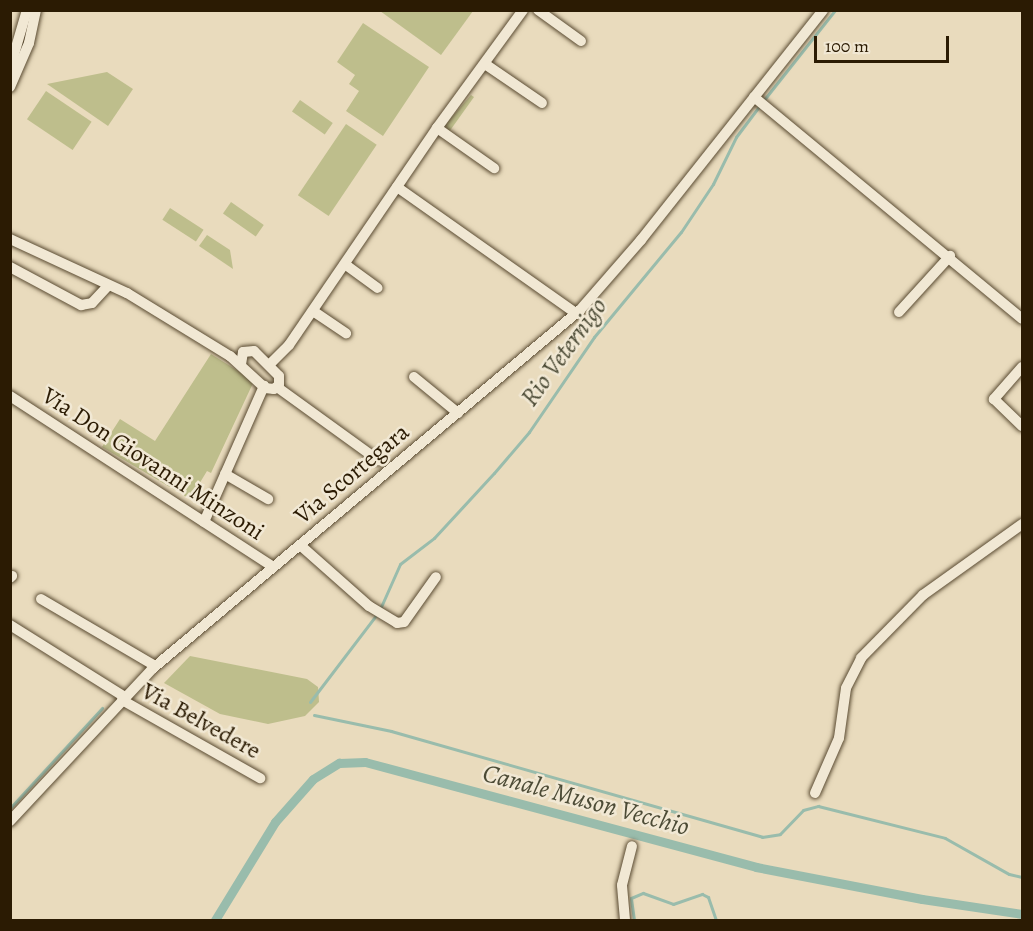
<!DOCTYPE html>
<html>
<head>
<meta charset="utf-8">
<style>
	body { margin:0 }
	#map { position:relative; width:1033px; height:931px; overflow:hidden; background:#e9dbbd; font-family:Alegreya,serif }
	div>[style] { position:absolute }
	[style*='--x'] { left:calc(var(--x)*1px); top:calc(var(--y)*1px); width:calc(var(--w)*1px); rotate:calc(var(--a)*1deg) }
	.green>* { inset:0; background:#bebe8c; transform-origin:0 0 }
	.stream>* { height:3px; margin:-1.5px; padding:0 1.5px; transform-origin:1.5px; border-radius:1.5px; background:#99bcac }
	.canal>* { height:9px; margin:-4.5px; padding:0 4.5px; transform-origin:4.5px; border-radius:4.5px; background:#99bcac }
	.roads { filter:drop-shadow(0 0 2px #5a4b32) drop-shadow(0 0 2px #5a4b32) }
	.minor>* { height:10px; margin:-5px; padding:0 5px; transform-origin:5px; border-radius:5px; background:#f1e8d4 }
	span { translate:-50% -50%; white-space:nowrap; text-align:center; line-height:1.15; -webkit-text-stroke:5px #f1e8d4; paint-order:stroke }
	.street-label { font-size:24px; color:#2b1b03 }
	.water-label { font-size:26px; color:#4c4b36; font-style:italic }
	.frame { position:absolute; inset:0; border:12px solid #2b1b03; pointer-events:none }
	.scale { position:absolute; left:814px; top:36px; width:135px; height:27px; box-sizing:border-box; border:3px solid #2b1b03; border-top:0; padding-left:8px; font-size:18px; line-height:21px; white-space:nowrap; color:#2b1b03; -webkit-text-stroke:4px #f1e8d4; paint-order:stroke }
</style>
</head>
<body>
<div id="map">
	<div class="green">
		<i style="clip-path:polygon(380px 11px,473px 11px,441px 55px)"></i>
		<i style="clip-path:polygon(363px 23px,429px 67px,383px 136px,346px 111px,359px 91px,349px 84px,355px 75px,337px 62px)"></i>
		<i style="clip-path:polygon(107px 72px,133px 89px,108px 126px,47px 84px)"></i>
		<i style="left:46px;top:91px;width:55px;height:34px;rotate:34deg"></i>
		<i style="clip-path:polygon(471px 95px,474px 97px,449px 132px,445px 125px)"></i>
		<i style="left:300px;top:100px;width:40px;height:14px;rotate:35deg"></i>
		<i style="left:346px;top:124px;width:37px;height:86px;rotate:34deg"></i>
		<i style="left:231px;top:202px;width:40px;height:14px;rotate:35deg"></i>
		<i style="left:170px;top:208px;width:40px;height:14px;rotate:33deg"></i>
		<i style="clip-path:polygon(207px 235px,230px 250px,233px 269px,199px 246px)"></i>
		<i style="clip-path:polygon(211px 354px,254px 381px,211px 473px,207px 471px,190px 499px,102px 447px,120px 419px,155px 441px)"></i>
		<i style="clip-path:polygon(190px 656px,307px 679px,318px 687px,319px 702px,305px 716px,268px 724px,220px 714px,164px 683px)"></i>
	</div>
	<div class="stream">
		<i style="--x:763;--y:101;--w:116;--a:-51.6"></i>
		<i style="--x:380;--y:609;--w:49;--a:-66"></i>
		<i style="--x:400;--y:564;--w:43;--a:-37.4"></i>
		<i style="--x:434;--y:538;--w:88;--a:-47.3"></i>
		<i style="--x:494;--y:473;--w:54;--a:-49.5"></i>
		<i style="--x:529;--y:432;--w:115;--a:-55.6"></i>
		<i style="--x:594;--y:337;--w:136;--a:-50.4"></i>
		<i style="--x:681;--y:232;--w:58;--a:-56.3"></i>
		<i style="--x:713;--y:184;--w:52;--a:-63.9"></i>
		<i style="--x:736;--y:137;--w:39;--a:-53"></i>
		<i style="--x:310;--y:702;--w:111;--a:-52.7"></i>
		<i style="--x:314;--y:715;--w:79;--a:11.7"></i>
		<i style="--x:391;--y:731;--w:386;--a:15.9"></i>
		<i style="--x:762;--y:837;--w:18;--a:-9"></i>
		<i style="--x:780;--y:834;--w:33;--a:-46"></i>
		<i style="--x:803;--y:810;--w:16;--a:-15"></i>
		<i style="--x:818;--y:806;--w:131;--a:14.1"></i>
		<i style="--x:945;--y:838;--w:73;--a:29.4"></i>
		<i style="--x:1009;--y:874;--w:13;--a:13"></i>
		<i style="--x:10;--y:808;--w:136;--a:-47.4"></i>
		<i style="--x:634;--y:920;--w:22;--a:-98"></i>
		<i style="--x:631;--y:898;--w:13;--a:-23"></i>
		<i style="--x:643;--y:893;--w:32;--a:20"></i>
		<i style="--x:673;--y:904;--w:31;--a:-19"></i>
		<i style="--x:702;--y:894;--w:7;--a:27"></i>
		<i style="--x:708;--y:897;--w:24;--a:71"></i>
	</div>
	<div class="canal">
		<i style="--x:215;--y:920;--w:115;--a:-58.5"></i>
		<i style="--x:275;--y:822;--w:57;--a:-48.5"></i>
		<i style="--x:313;--y:779;--w:31;--a:-32"></i>
		<i style="--x:339;--y:763;--w:26;--a:-2"></i>
		<i style="--x:365;--y:762;--w:405;--a:15"></i>
		<i style="--x:756;--y:867;--w:169;--a:10.9"></i>
		<i style="--x:922;--y:899;--w:101;--a:8.5"></i>
	</div>
	<div class="roads">
		<div class="minor">
			<i style="--x:538;--y:10;--w:53;--a:35.8"></i>
			<i style="--x:485;--y:64;--w:69;--a:34.4"></i>
			<i style="--x:10;--y:68;--w:60;--a:-73.7"></i>
			<i style="--x:10;--y:87;--w:48;--a:-66.6"></i>
			<i style="--x:29;--y:43;--w:34;--a:-78"></i>
			<i style="--x:754;--y:97;--w:348;--a:39.6"></i>
			<i style="--x:437;--y:128;--w:70;--a:35.1"></i>
			<i style="--x:397;--y:187;--w:220;--a:35.2"></i>
			<i style="--x:10;--y:239;--w:129;--a:24.8"></i>
			<i style="--x:127;--y:293;--w:121;--a:31.5"></i>
			<i style="--x:230;--y:356;--w:47;--a:42.4"></i>
			<i style="--x:265;--y:388;--w:9;--a:6"></i>
			<i style="--x:274;--y:389;--w:6;--a:-39"></i>
			<i style="--x:279;--y:385;--w:9;--a:-90"></i>
			<i style="--x:279;--y:376;--w:35;--a:-135"></i>
			<i style="--x:254;--y:351;--w:11;--a:175"></i>
			<i style="--x:243;--y:352;--w:13;--a:99"></i>
			<i style="--x:346;--y:265;--w:39;--a:36"></i>
			<i style="--x:10;--y:267;--w:81;--a:28.2"></i>
			<i style="--x:81;--y:305;--w:11;--a:-10"></i>
			<i style="--x:92;--y:303;--w:23;--a:-47"></i>
			<i style="--x:313;--y:311;--w:40;--a:34"></i>
			<i style="--x:899;--y:312;--w:76;--a:-47.7"></i>
			<i style="--x:269;--y:365;--w:28;--a:-45"></i>
			<i style="--x:289;--y:345;--w:263;--a:-55.7"></i>
			<i style="--x:437;--y:128;--w:146;--a:-53.9"></i>
			<i style="--x:1022;--y:367;--w:43;--a:131.2"></i>
			<i style="--x:994;--y:399;--w:39;--a:44"></i>
			<i style="--x:414;--y:377;--w:57;--a:39.3"></i>
			<i style="--x:277;--y:387;--w:125;--a:35.9"></i>
			<i style="--x:10;--y:396;--w:314;--a:33"></i>
			<i style="--x:225;--y:474;--w:50;--a:30.2"></i>
			<i style="--x:204;--y:522;--w:149;--a:-66.2"></i>
			<i style="--x:300;--y:545;--w:92;--a:41.5"></i>
			<i style="--x:369;--y:606;--w:33;--a:31"></i>
			<i style="--x:397;--y:623;--w:7;--a:-8"></i>
			<i style="--x:404;--y:622;--w:55;--a:-54.6"></i>
			<i style="--x:10;--y:578;--w:3;--a:-45"></i>
			<i style="--x:41;--y:599;--w:132;--a:30.4"></i>
			<i style="--x:10;--y:625;--w:136;--a:32.1"></i>
			<i style="--x:122;--y:700;--w:159;--a:29.5"></i>
			<i style="--x:815;--y:793;--w:60;--a:-66.4"></i>
			<i style="--x:839;--y:738;--w:50;--a:-82"></i>
			<i style="--x:846;--y:688;--w:34;--a:-63"></i>
			<i style="--x:861;--y:658;--w:88;--a:-45.5"></i>
			<i style="--x:923;--y:595;--w:122;--a:-35.6"></i>
			<i style="--x:10;--y:821;--w:208;--a:-46.9"></i>
			<i style="--x:152;--y:669;--w:559;--a:-39.99"></i>
			<i style="--x:580;--y:310;--w:93;--a:-48.9"></i>
			<i style="--x:641;--y:240;--w:293;--a:-51.6"></i>
			<i style="--x:625;--y:920;--w:35;--a:-95"></i>
			<i style="--x:622;--y:885;--w:40;--a:-75.6"></i>
		</div>
	</div>
	<div class="street-label">
		<span style="left:153px;top:464px;rotate:33deg">Via Don Giovanni Minzoni</span>
		<span style="left:352px;top:474px;rotate:-40deg">Via Scortegara</span>
		<span style="left:201px;top:721px;rotate:29deg">Via Belvedere</span>
	</div>
	<div class="water-label">
		<span style="left:564px;top:352px;rotate:-54deg">Rio Veternigo</span>
		<span style="left:586px;top:800px;rotate:15deg">Canale Muson Vecchio</span>
	</div>
	<div class="frame"></div>
	<div class="scale">100 m</div>
</div>
</body>
</html>
